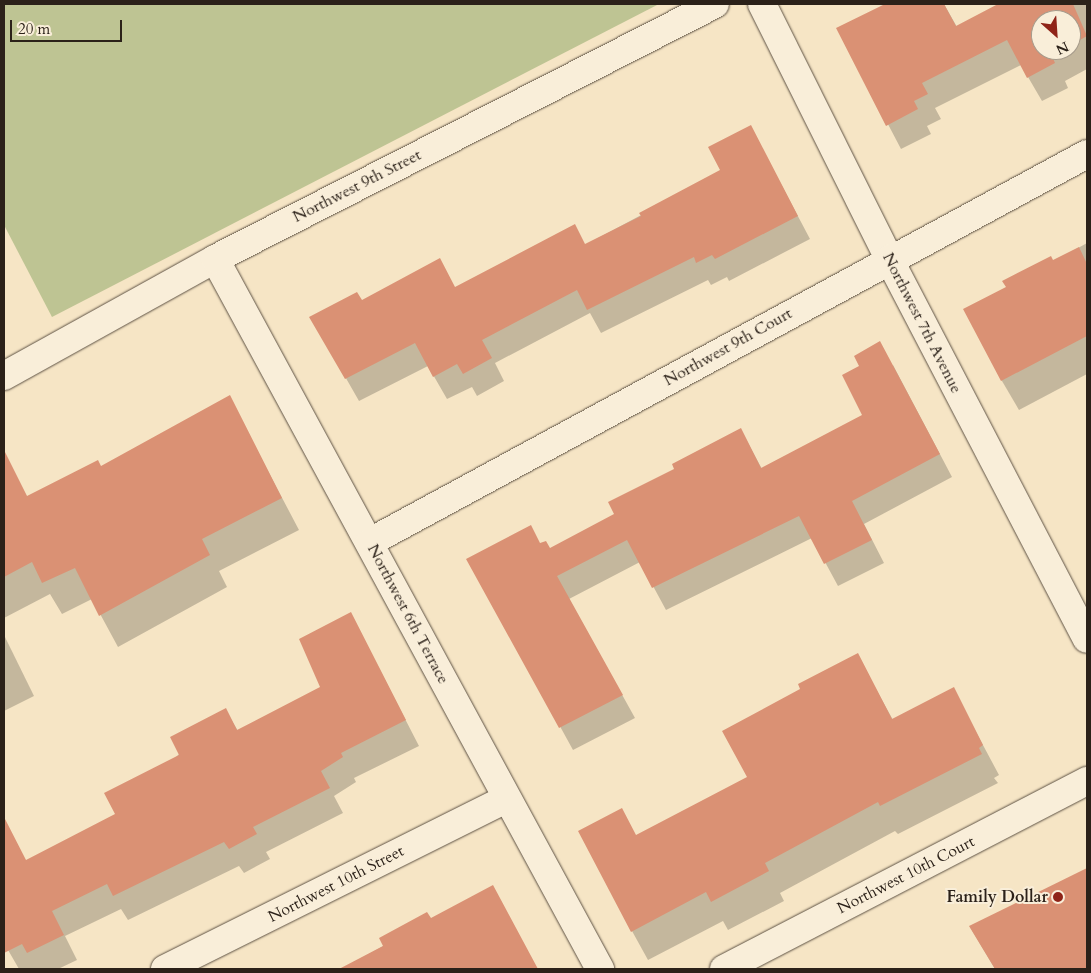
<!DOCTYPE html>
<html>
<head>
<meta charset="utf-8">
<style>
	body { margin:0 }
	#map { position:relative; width:1091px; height:973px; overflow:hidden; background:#f6e5c5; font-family:Cardo,serif }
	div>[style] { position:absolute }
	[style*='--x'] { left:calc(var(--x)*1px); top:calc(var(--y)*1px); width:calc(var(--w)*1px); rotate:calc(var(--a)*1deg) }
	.green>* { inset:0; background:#bec493 }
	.shadow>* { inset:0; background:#0003 }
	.building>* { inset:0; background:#da9174 }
	.roads { filter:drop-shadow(0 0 1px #5e5244) drop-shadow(0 0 1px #5e5244) }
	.minor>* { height:28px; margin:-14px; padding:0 14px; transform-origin:14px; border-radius:14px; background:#f9eed9 }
	.dots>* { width:14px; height:14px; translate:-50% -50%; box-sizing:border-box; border:2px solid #f9eed9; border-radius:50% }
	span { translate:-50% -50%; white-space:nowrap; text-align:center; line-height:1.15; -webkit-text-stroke:4px #f9eed9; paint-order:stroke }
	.street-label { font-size:16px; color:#2b2119 }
	.poi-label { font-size:16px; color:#2b2119; font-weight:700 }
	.right { translate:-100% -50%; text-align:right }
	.frame { position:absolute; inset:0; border:5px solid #2b2119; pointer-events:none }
	.north { position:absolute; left:1031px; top:10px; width:50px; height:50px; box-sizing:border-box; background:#f9eed9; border:1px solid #a79c8c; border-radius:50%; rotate:154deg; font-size:14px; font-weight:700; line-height:20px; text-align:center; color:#2b2119 }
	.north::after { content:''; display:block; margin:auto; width:18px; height:22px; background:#8f2418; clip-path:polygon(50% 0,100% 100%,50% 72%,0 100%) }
	.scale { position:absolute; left:10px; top:20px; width:112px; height:22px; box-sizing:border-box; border:2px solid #2b2119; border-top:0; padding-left:6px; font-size:15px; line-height:18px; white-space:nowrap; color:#2b2119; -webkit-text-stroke:4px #f9eed9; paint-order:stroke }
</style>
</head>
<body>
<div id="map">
	<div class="green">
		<i style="clip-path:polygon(4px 4px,659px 4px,52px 317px,4px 225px)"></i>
	</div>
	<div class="shadow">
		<i style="clip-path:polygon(evenodd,888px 4px,944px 4px,957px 27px,1001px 4px,1087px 4px,1087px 69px,1065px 81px,1068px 88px,1042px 101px,1021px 65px,935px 108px,941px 119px,927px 126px,931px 134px,901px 149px,838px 29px,888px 4px,1041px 20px,1071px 20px,1071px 50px,1041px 50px,1041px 20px)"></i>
		<i style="clip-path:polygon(763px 150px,810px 239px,729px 281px,727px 277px,711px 285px,708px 280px,601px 333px,590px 313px,495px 363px,504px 381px,477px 396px,472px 387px,447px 399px,428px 366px,359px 401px,311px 317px,361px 301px,456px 288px,585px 245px)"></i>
		<i style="clip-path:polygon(1087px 243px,1087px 374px,1019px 410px,1002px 381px,1008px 287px)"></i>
		<i style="clip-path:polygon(893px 365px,952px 477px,864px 524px,884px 563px,838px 586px,812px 538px,666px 610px,640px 562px,569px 599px,635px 718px,573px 750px,468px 559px,540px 545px,550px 550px,616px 515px,676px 469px,741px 430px,762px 469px,864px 416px)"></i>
		<i style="clip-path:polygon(229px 397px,299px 530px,219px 571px,227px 587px,118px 647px,92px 599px,62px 614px,50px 594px,4px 618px,4px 490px,19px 482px,27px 497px,101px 467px)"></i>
		<i style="clip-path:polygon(351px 614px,419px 746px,354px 778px,356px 782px,334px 796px,343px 813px,266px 852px,270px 859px,244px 873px,239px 866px,128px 920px,121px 909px,65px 936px,77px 960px,58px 969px,19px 969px,4px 943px,4px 852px,17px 846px,26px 861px,117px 815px,225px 709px,238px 731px,322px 688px)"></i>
		<i style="clip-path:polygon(4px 635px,34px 696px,4px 711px)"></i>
		<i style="clip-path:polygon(857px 655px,893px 720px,953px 689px,999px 775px,994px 778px,998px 783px,898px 834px,895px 831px,780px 893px,784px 901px,728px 930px,723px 921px,648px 960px,632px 931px,636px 836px,748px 778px,802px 690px)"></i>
		<i style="clip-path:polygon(1087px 870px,1087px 969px,995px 969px,970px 927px)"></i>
		<i style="clip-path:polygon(504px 907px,537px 969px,342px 969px,430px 920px)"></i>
	</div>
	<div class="building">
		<i style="clip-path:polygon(885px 4px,944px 4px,956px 26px,998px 4px,1073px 4px,1087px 36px,1071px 45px,1071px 20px,1041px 20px,1041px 50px,1062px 50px,1052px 56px,1055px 63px,1027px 78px,1007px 40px,922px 83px,928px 94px,914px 101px,918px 109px,886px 126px,836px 28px)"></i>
		<i style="clip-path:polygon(751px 125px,798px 216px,715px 259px,712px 255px,696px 263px,694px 257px,587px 310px,577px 290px,482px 340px,492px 358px,463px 374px,457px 364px,433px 377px,415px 343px,345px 379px,309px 317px,357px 292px,362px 300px,440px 258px,455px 287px,575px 224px,585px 244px,641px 216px,639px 213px,720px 170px,708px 147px)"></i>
		<i style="clip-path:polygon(1079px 247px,1087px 264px,1087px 336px,1001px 381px,963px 309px,1006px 287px,1002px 281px,1051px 256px,1053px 260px)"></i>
		<i style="clip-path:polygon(880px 341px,940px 454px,852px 501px,872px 540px,824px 564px,799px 516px,652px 588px,627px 540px,557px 576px,623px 695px,559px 728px,466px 559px,531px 525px,540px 543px,546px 541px,550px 548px,614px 514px,608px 502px,674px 469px,672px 464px,741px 428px,761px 468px,862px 415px,842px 375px,859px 366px,854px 356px)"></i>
		<i style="clip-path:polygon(230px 395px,282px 498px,202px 539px,210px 555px,99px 616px,75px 568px,42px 583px,32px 562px,4px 577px,4px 450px,27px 496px,98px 460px,101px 466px)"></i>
		<i style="clip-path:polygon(351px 612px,406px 720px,341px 753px,343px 757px,321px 771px,330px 788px,253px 827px,257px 834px,229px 849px,224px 842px,113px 896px,107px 884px,52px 911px,64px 935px,27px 953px,22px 944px,4px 953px,4px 817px,26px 860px,115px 814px,104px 793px,179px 755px,170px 737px,226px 708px,237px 730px,320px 687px,299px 639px)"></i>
		<i style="clip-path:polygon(858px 653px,892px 719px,954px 687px,983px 745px,979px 748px,982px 754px,880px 806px,878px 802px,765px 863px,769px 871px,711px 902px,706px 892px,631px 932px,578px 831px,622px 808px,636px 835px,747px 777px,722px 731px,800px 689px,798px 684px)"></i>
		<i style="clip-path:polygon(1087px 868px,1087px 969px,995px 969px,969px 926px)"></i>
		<i style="clip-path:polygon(493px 885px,538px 969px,339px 969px,383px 946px,379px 938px,427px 912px,431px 918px)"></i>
	</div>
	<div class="roads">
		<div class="minor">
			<i style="--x:762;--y:4;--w:285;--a:63.5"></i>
			<i style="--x:889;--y:259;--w:428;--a:62.5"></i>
			<i style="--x:215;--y:259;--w:808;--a:61.53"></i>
			<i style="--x:4;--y:376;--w:241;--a:-29"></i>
			<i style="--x:215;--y:259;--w:561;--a:-27.02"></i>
			<i style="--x:370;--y:542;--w:815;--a:-28.42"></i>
			<i style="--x:165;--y:969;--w:381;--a:-26.5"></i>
			<i style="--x:724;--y:969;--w:409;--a:-27.4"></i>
		</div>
	</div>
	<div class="dots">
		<i style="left:1058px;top:897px;background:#8f2418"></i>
	</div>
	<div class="street-label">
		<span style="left:357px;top:186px;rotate:-27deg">Northwest 9th Street</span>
		<span style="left:922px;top:323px;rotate:63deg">Northwest 7th Avenue</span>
		<span style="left:728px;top:347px;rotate:-29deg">Northwest 9th Court</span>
		<span style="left:408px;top:614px;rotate:62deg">Northwest 6th Terrace</span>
		<span style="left:906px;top:875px;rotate:-27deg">Northwest 10th Court</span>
		<span style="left:336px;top:884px;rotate:-27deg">Northwest 10th Street</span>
	</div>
	<div class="poi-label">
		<span class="right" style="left:1048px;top:897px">Family Dollar</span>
	</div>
	<div class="frame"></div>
	<div class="north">N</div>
	<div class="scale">20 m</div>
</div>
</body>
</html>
